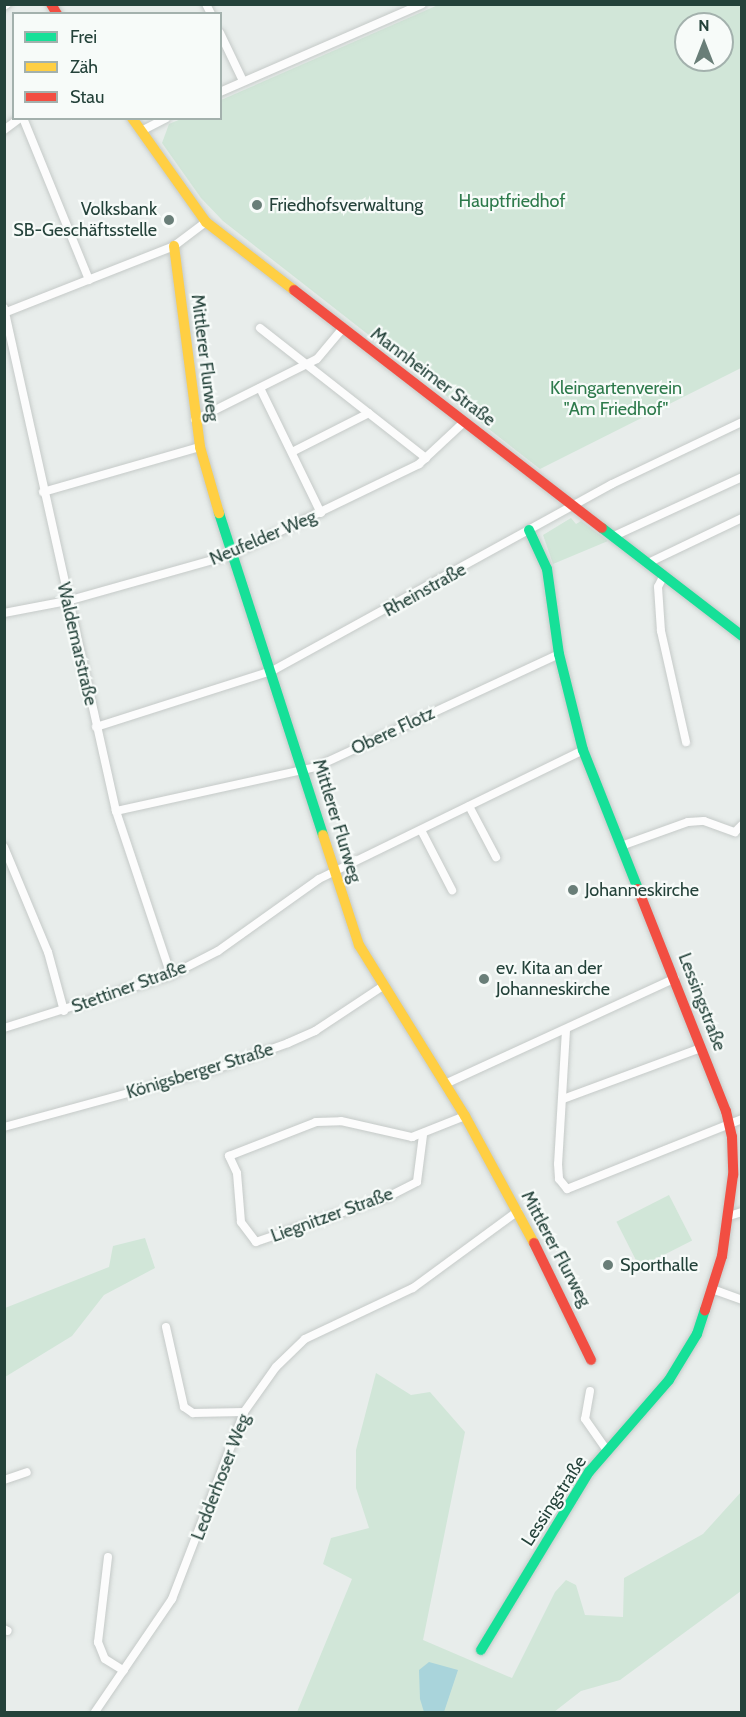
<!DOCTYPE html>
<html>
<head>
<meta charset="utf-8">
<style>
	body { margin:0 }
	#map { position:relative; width:746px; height:1717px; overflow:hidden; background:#e8edeb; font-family:Cabin,sans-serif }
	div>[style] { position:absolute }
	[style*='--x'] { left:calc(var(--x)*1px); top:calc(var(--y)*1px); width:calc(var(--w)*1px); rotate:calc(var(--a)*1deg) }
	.green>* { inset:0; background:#d1e6d8; transform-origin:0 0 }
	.water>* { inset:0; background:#a9d4db }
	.roads { filter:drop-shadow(0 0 2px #c5cac8) drop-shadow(0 0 2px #c5cac8) }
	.street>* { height:8px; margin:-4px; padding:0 4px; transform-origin:4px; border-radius:4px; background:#fcfcfc }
	.fast>* { height:10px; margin:-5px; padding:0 5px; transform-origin:5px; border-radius:5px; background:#16e098 }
	.slow>* { height:10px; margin:-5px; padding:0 5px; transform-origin:5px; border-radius:5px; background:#ffcf43 }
	.jam>* { height:10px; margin:-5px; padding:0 5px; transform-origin:5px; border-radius:5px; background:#f24e42 }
	.dots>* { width:16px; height:16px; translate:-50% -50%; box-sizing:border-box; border:3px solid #f7fbf9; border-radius:50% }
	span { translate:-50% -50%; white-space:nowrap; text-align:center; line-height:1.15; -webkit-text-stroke:4.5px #f7fbf9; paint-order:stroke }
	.park-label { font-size:18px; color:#2d7a4b }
	.poi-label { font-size:18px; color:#24423a }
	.left { translate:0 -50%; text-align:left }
	.right { translate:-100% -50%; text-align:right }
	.street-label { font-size:18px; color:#24423a }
	.frame { position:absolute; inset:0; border:6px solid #24423a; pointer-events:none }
	.legend { position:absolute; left:12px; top:12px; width:210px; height:108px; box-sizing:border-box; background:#f7fbf9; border:2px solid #a3b1ad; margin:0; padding:8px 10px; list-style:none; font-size:18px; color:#24423a }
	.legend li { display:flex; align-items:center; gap:12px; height:30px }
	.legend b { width:30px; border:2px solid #a3b1ad }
	.north { position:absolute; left:674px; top:12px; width:60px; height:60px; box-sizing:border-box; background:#f7fbf9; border:2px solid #a3b1ad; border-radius:50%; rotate:0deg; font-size:16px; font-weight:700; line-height:24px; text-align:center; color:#24423a }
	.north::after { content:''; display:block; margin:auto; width:21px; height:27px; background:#697e78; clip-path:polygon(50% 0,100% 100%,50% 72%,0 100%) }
</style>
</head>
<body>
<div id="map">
	<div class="green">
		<i style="clip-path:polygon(evenodd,438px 5px,741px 5px,741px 368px,540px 469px,223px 221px,201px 198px,162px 143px,169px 124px,181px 119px,220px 118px,221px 100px,438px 5px,686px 24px,722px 24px,722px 60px,686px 60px,686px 24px)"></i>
		<i style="clip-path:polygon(571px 518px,576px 524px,581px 521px,608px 541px,553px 564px,543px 535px)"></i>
		<i style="left:669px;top:1195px;width:51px;height:59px;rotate:63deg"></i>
		<i style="clip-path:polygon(145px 1238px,155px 1268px,104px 1295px,72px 1336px,5px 1377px,5px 1308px,109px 1267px,113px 1246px)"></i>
		<i style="clip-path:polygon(376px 1373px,411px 1395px,430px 1392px,465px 1432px,423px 1640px,512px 1678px,555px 1592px,566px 1580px,576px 1585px,585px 1615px,623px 1617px,624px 1578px,703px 1534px,741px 1492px,741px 1591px,620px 1680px,581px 1691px,554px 1712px,297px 1712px,352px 1579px,323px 1564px,331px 1538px,369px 1528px,356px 1488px,356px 1450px)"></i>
	</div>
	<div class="water">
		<i style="clip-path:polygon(429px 1662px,458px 1670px,444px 1712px,424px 1712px,420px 1699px,419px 1670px)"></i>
	</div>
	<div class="roads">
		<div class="street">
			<i style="--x:206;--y:4;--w:11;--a:63"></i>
			<i style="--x:4;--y:6;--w:4;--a:-34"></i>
			<i style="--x:220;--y:33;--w:53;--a:64.4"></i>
			<i style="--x:220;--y:92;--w:220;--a:-23.5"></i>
			<i style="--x:23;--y:118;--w:175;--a:67.8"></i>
			<i style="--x:4;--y:130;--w:20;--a:-37"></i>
			<i style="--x:141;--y:131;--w:28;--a:-27"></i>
			<i style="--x:4;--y:308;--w:515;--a:77.45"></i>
			<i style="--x:116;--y:811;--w:173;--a:71.5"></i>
			<i style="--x:4;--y:313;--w:183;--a:-21.5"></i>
			<i style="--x:174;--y:246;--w:40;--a:-37"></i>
			<i style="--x:260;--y:328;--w:211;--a:38.1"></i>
			<i style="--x:260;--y:388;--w:139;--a:64"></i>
			<i style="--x:195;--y:420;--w:136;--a:-26.6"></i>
			<i style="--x:317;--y:359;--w:39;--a:-50"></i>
			<i style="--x:292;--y:452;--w:86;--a:-26.9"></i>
			<i style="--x:43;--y:492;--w:163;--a:-16"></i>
			<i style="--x:614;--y:536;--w:141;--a:-24.7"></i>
			<i style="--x:648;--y:563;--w:104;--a:-25.6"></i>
			<i style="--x:664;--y:575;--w:13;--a:117"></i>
			<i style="--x:658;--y:587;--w:44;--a:86.1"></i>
			<i style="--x:661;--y:631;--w:114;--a:77.3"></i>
			<i style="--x:4;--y:613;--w:64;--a:-10.8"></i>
			<i style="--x:67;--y:601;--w:170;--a:-15.7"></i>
			<i style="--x:231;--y:555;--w:209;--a:-25.8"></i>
			<i style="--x:419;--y:464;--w:62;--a:-43"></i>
			<i style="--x:96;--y:727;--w:185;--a:-17.7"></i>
			<i style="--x:272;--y:671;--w:388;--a:-28.8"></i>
			<i style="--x:612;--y:484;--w:144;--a:-25.5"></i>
			<i style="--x:469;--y:806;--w:58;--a:62.1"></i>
			<i style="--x:116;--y:811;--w:205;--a:-12.4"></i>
			<i style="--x:316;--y:767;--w:268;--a:-24.9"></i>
			<i style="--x:421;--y:830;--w:68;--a:62.7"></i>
			<i style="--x:621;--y:846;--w:71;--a:-19.7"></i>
			<i style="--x:688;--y:822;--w:16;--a:-4"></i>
			<i style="--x:704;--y:821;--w:33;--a:20"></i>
			<i style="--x:735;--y:832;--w:10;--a:-45"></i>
			<i style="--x:4;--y:847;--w:114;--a:67.3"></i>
			<i style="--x:48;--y:952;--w:61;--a:74.8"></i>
			<i style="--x:4;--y:1028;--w:175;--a:-17.6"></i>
			<i style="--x:171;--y:975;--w:53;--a:-27.1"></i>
			<i style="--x:218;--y:951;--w:124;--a:-35.5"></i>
			<i style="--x:319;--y:879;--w:294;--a:-26"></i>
			<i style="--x:566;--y:1030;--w:134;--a:93.4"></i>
			<i style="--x:558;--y:1164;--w:15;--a:86"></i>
			<i style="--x:559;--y:1179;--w:13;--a:51"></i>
			<i style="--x:567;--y:1189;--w:188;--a:-21.8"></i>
			<i style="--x:445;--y:1084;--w:253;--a:-24.7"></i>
			<i style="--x:563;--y:1099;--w:147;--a:-20.3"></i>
			<i style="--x:4;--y:1127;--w:217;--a:-15.3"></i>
			<i style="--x:213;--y:1070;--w:80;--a:-19.8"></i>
			<i style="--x:288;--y:1043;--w:30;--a:-24"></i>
			<i style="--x:315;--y:1031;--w:82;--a:-33.5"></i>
			<i style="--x:423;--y:1135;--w:47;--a:97.3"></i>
			<i style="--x:417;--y:1182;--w:30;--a:153"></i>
			<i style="--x:390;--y:1196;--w:142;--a:161.1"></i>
			<i style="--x:256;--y:1242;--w:25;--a:-127"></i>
			<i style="--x:241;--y:1222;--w:49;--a:-94.7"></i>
			<i style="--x:237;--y:1173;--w:19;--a:-115"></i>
			<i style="--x:229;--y:1156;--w:93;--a:-21.3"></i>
			<i style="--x:316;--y:1122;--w:25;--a:-2"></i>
			<i style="--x:341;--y:1121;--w:73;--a:12.7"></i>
			<i style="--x:412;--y:1137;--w:57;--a:-21.6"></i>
			<i style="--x:729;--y:1216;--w:14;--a:-17"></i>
			<i style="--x:712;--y:1289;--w:32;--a:20"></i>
			<i style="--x:166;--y:1327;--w:82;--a:77.3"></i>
			<i style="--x:184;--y:1407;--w:11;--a:34"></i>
			<i style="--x:193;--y:1413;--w:51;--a:-1.1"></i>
			<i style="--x:590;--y:1391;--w:28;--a:100"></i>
			<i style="--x:585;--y:1419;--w:39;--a:55"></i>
			<i style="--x:4;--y:1480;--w:24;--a:-19"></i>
			<i style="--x:108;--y:1557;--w:86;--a:96.7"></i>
			<i style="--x:98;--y:1642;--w:18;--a:68"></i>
			<i style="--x:105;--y:1659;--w:22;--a:32"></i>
			<i style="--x:4;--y:1629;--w:4;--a:27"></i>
			<i style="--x:95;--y:1712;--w:137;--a:-55.7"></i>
			<i style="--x:172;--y:1599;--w:200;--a:-68.9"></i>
			<i style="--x:244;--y:1412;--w:55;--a:-54.6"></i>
			<i style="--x:276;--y:1367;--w:40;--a:-44"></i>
			<i style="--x:305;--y:1339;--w:119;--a:-25.3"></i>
			<i style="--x:413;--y:1288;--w:130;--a:-36.3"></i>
		</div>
		<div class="fast">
			<i style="--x:219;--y:513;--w:338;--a:72.1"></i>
			<i style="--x:602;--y:528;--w:177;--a:37.6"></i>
			<i style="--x:529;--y:530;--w:43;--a:65.2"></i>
			<i style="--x:547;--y:569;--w:86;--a:82"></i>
			<i style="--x:559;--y:654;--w:99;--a:76"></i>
			<i style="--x:583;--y:750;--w:149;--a:68.4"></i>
			<i style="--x:481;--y:1650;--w:208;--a:-58.8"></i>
			<i style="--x:589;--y:1472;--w:122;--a:-49"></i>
			<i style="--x:669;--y:1380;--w:54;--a:-58.7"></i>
			<i style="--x:697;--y:1334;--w:25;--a:-72"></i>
		</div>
		<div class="slow">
			<i style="--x:132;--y:118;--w:128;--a:54.6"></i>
			<i style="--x:206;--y:222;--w:111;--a:37.7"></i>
			<i style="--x:174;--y:246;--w:203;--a:82.6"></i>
			<i style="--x:200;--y:447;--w:69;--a:73.9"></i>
			<i style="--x:323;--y:835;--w:116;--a:71.9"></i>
			<i style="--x:359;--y:945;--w:201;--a:58.2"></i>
			<i style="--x:465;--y:1116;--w:145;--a:61.5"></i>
		</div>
		<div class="jam">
			<i style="--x:51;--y:4;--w:12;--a:59"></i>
			<i style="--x:294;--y:290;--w:389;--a:37.7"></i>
			<i style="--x:638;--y:889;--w:239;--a:68.4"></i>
			<i style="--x:726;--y:1111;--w:27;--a:77"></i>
			<i style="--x:732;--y:1137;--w:38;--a:88"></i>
			<i style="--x:733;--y:1175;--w:82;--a:97.7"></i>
			<i style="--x:722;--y:1256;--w:57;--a:107.5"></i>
			<i style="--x:534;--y:1243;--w:130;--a:64"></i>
		</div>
	</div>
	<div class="dots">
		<i style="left:257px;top:205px;background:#697e78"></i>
		<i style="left:169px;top:220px;background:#697e78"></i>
		<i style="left:573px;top:890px;background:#697e78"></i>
		<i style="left:484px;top:979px;background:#697e78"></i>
		<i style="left:608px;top:1265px;background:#697e78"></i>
	</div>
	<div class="park-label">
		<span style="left:512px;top:201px">Hauptfriedhof</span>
		<span style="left:616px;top:399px">Kleingartenverein<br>"Am Friedhof"</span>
	</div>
	<div class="poi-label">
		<span class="left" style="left:269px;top:205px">Friedhofsverwaltung</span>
		<span class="right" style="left:157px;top:220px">Volksbank<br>SB-Geschäftsstelle</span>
		<span class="left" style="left:585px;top:890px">Johanneskirche</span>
		<span class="left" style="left:496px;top:979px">ev. Kita an der<br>Johanneskirche</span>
		<span class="left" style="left:620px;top:1265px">Sporthalle</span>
	</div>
	<div class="street-label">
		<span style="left:205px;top:358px;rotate:83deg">Mittlerer Flurweg</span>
		<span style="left:433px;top:377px;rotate:37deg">Mannheimer Straße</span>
		<span style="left:263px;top:538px;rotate:-23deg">Neufelder Weg</span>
		<span style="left:425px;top:590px;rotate:-29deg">Rheinstraße</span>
		<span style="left:77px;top:644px;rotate:77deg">Waldemarstraße</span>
		<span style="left:393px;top:731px;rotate:-25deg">Obere Flotz</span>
		<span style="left:337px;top:821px;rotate:73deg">Mittlerer Flurweg</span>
		<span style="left:129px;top:987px;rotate:-20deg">Stettiner Straße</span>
		<span style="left:702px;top:1002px;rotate:69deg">Lessingstraße</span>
		<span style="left:200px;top:1071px;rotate:-17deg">Königsberger Straße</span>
		<span style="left:332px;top:1215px;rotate:-20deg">Liegnitzer Straße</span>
		<span style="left:556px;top:1249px;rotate:62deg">Mittlerer Flurweg</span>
		<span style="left:221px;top:1477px;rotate:-69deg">Ledderhoser Weg</span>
		<span style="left:554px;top:1501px;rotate:-57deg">Lessingstraße</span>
	</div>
	<div class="frame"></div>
	<ul class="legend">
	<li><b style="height:8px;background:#16e098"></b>Frei</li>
	<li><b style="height:8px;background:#ffcf43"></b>Zäh</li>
	<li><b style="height:8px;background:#f24e42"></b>Stau</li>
	</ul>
	<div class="north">N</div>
</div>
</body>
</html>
